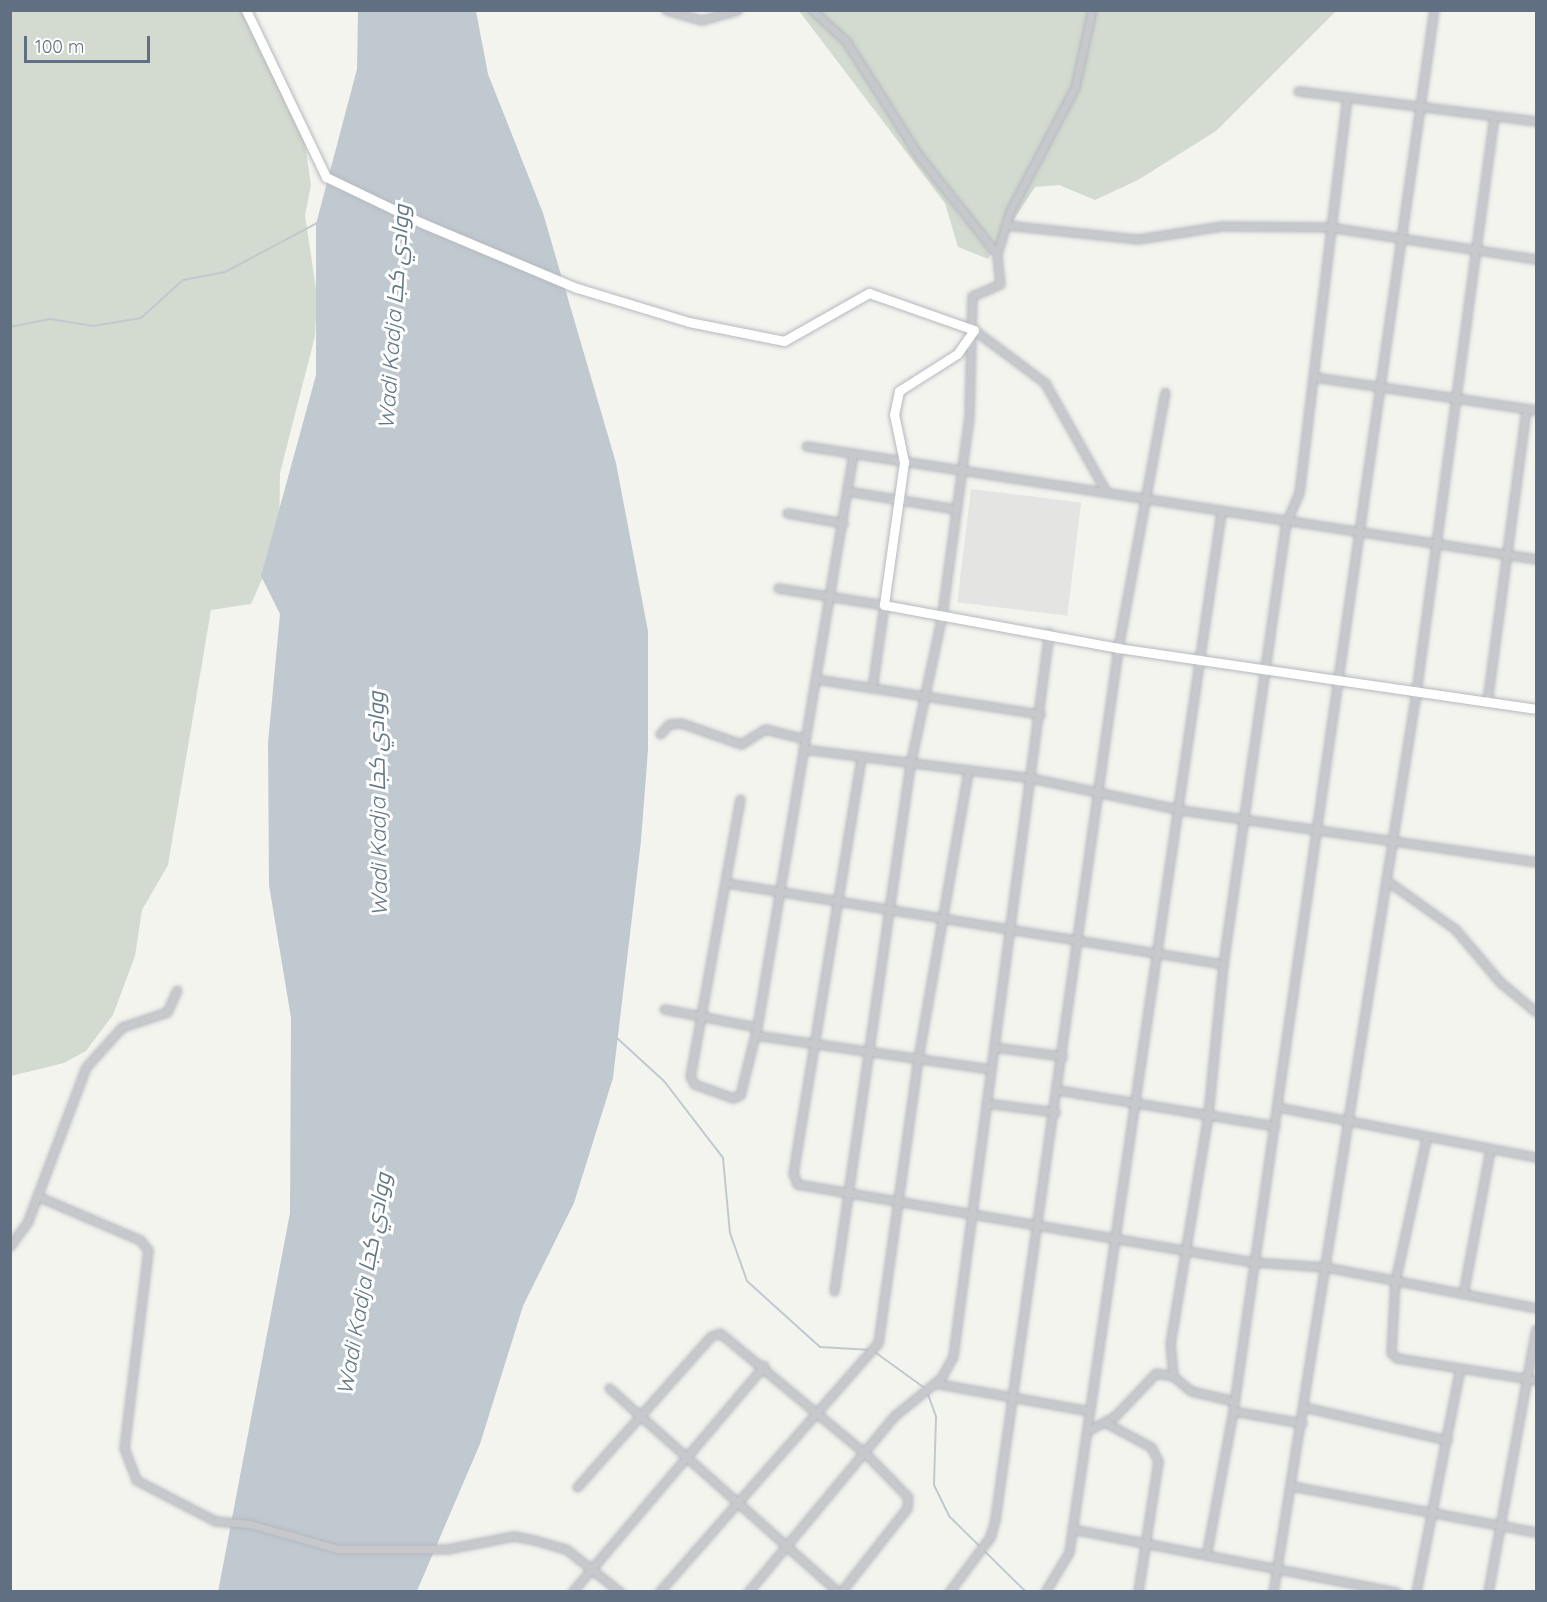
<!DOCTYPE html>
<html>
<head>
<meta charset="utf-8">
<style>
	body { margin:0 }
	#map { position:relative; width:1547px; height:1602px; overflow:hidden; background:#f4f4ef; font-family:Quicksand,Cairo,sans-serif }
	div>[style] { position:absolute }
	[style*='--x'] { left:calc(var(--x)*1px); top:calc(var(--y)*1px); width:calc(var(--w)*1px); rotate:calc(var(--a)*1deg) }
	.built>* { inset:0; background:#e4e5e3; transform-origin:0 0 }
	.green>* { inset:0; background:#d3dbd0 }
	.water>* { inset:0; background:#c1c9d0 }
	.stream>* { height:2px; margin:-1px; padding:0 1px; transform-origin:1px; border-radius:1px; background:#c1c9d0 }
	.roads { filter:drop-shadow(0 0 2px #b5b9bf) drop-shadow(0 0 2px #b5b9bf) }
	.minor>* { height:7px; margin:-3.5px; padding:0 3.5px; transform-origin:3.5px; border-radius:3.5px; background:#c6c8cc }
	.secondary>* { height:9px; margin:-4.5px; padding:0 4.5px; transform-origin:4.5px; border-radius:4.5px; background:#fff }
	span { translate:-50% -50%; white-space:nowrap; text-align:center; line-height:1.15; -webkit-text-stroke:6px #fff; paint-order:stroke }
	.water-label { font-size:22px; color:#617887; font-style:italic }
	.frame { position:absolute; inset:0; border:12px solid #616f83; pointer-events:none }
	.scale { position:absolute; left:24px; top:36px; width:126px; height:27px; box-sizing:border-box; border:3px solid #616f83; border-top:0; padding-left:8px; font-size:18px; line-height:21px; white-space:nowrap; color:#616f83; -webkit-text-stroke:4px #fff; paint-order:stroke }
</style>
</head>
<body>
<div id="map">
	<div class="built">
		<i style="left:971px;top:489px;width:111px;height:114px;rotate:7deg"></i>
	</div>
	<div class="green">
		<i style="clip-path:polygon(10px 11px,246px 11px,305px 144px,311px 185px,305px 215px,317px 296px,315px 336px,280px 473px,279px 541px,251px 604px,211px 610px,168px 865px,142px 910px,135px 956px,113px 1015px,86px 1051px,64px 1063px,11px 1076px)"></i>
		<i style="clip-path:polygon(799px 11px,1336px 11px,1216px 131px,1138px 180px,1095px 200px,1059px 185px,1035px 187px,988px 259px,958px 247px,945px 203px)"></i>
	</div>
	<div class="water">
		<i style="clip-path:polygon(358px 11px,476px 11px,488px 74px,543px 213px,616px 463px,648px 631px,648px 750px,641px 841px,613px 1078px,574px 1203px,523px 1306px,480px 1444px,417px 1591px,218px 1592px,290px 1213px,291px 1018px,269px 885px,268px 743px,280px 614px,261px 576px,316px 375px,316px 224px,357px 69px)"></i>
	</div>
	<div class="stream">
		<i style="--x:10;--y:327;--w:41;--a:-11.3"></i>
		<i style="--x:50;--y:319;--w:44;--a:9.2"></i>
		<i style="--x:93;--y:326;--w:49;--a:-9.5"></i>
		<i style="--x:141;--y:318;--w:57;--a:-42.1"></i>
		<i style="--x:183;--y:280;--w:43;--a:-10.8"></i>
		<i style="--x:225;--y:272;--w:104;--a:-28"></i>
		<i style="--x:617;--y:1038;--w:64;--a:42.5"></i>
		<i style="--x:664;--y:1081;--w:97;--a:52.5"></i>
		<i style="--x:723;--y:1158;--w:75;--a:84.7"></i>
		<i style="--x:730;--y:1233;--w:51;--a:70.5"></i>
		<i style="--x:747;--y:1281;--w:98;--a:42.1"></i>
		<i style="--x:820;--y:1347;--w:52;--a:3.3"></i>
		<i style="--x:872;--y:1350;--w:67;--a:35.8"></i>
		<i style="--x:926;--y:1389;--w:30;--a:70"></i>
		<i style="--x:936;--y:1417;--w:68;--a:91.7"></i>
		<i style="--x:934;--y:1485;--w:34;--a:64"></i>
		<i style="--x:949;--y:1516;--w:108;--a:44.6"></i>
	</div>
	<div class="roads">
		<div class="minor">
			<i style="--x:666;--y:10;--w:37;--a:16"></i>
			<i style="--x:702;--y:20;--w:37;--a:-16"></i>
			<i style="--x:812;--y:10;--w:46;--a:42.4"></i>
			<i style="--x:846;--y:41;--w:136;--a:57.6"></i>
			<i style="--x:919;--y:156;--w:125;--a:51.5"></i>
			<i style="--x:1298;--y:91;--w:240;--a:7.2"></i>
			<i style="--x:1006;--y:225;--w:133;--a:6.1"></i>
			<i style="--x:1138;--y:239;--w:85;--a:-8.8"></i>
			<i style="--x:1222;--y:226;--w:107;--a:0.5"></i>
			<i style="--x:1329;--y:227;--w:209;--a:8.8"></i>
			<i style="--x:974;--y:330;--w:89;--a:36.7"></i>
			<i style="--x:1045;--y:383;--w:123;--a:60.7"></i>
			<i style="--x:1315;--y:377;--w:223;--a:8.5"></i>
			<i style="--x:806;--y:446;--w:739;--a:8.8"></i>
			<i style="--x:847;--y:491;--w:110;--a:9.4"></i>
			<i style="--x:787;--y:513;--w:57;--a:10.1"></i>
			<i style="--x:778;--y:588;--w:107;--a:9.1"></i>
			<i style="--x:884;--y:605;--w:84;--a:98.2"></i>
			<i style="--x:816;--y:679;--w:227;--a:8.9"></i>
			<i style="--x:1487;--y:702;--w:296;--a:-82.4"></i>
			<i style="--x:660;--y:734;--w:13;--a:-48"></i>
			<i style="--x:669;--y:724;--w:12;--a:-5"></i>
			<i style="--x:681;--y:723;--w:64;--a:19.3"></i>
			<i style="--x:741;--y:744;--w:28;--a:-32"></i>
			<i style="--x:765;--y:729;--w:41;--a:14"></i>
			<i style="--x:803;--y:749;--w:230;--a:7.2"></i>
			<i style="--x:1031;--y:778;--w:153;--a:12"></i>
			<i style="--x:1181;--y:810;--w:359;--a:8.3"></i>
			<i style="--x:861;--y:758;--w:421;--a:99.3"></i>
			<i style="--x:793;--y:1173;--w:12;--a:70"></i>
			<i style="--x:797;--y:1184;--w:464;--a:9.7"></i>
			<i style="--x:1254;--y:1262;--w:72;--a:4"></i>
			<i style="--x:1326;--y:1267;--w:214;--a:11"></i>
			<i style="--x:740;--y:799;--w:281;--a:100.2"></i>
			<i style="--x:690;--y:1076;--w:9;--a:63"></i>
			<i style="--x:694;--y:1084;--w:41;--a:19.7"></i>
			<i style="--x:733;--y:1098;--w:8;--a:-23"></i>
			<i style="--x:740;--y:1095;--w:70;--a:-76"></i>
			<i style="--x:757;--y:1027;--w:581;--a:-80.49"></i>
			<i style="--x:1386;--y:880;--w:85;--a:35.4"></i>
			<i style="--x:1455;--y:929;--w:70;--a:49.7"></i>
			<i style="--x:1500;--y:982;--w:47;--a:39.8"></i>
			<i style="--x:728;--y:883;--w:502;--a:9.29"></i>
			<i style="--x:664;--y:1009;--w:95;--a:11"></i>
			<i style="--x:755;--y:1035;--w:238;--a:8.2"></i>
			<i style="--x:994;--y:1047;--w:69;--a:7.5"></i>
			<i style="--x:1058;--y:1090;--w:220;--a:9.4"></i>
			<i style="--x:986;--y:1103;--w:70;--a:7.4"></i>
			<i style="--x:1278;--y:1107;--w:263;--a:11"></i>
			<i style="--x:1426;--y:1139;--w:145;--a:102.3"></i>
			<i style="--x:1395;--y:1281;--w:72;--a:93.2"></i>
			<i style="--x:1391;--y:1353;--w:8;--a:40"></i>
			<i style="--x:1397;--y:1358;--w:141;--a:9"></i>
			<i style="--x:37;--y:1196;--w:112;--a:23.1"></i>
			<i style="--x:140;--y:1240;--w:13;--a:51"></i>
			<i style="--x:148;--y:1250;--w:199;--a:96.9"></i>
			<i style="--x:124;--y:1448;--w:34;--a:69"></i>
			<i style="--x:136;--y:1480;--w:89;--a:27.4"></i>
			<i style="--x:215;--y:1521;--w:35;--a:5"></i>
			<i style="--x:250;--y:1524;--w:91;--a:15.9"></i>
			<i style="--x:338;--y:1549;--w:109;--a:0"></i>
			<i style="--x:447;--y:1549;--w:68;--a:-11"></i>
			<i style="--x:514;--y:1536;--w:20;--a:11"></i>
			<i style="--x:534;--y:1540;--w:33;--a:16"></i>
			<i style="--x:566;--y:1549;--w:69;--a:38.5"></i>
			<i style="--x:10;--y:1246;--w:29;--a:-54"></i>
			<i style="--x:27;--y:1223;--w:167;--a:-69.3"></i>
			<i style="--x:86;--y:1067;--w:54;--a:-48"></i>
			<i style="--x:122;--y:1027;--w:47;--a:-18.4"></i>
			<i style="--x:167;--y:1012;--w:24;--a:-66"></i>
			<i style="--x:834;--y:1291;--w:531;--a:-81.78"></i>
			<i style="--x:910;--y:765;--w:154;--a:-78"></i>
			<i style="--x:942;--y:614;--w:198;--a:-82.2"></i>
			<i style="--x:969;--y:418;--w:122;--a:-88.6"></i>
			<i style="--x:972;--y:296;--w:30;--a:-23"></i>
			<i style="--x:1000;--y:284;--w:30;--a:-96"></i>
			<i style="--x:997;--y:254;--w:45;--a:-73.2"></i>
			<i style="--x:1010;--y:211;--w:140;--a:-62.3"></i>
			<i style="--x:1075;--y:87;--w:79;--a:-77.6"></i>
			<i style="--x:1463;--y:1294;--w:147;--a:-79.4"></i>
			<i style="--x:1173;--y:1376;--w:32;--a:-95"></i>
			<i style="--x:1170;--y:1344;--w:233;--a:-80.6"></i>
			<i style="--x:1208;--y:1114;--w:151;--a:-84.3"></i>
			<i style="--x:1223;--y:964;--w:445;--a:-81.9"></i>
			<i style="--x:1286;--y:523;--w:33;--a:-67"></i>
			<i style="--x:1299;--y:493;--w:399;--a:-83.1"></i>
			<i style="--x:934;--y:1383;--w:158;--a:10.2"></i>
			<i style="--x:609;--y:1388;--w:307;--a:41.7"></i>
			<i style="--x:1304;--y:1407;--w:147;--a:13"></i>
			<i style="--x:1233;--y:1411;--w:70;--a:9.9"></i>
			<i style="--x:1106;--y:1423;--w:51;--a:28.1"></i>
			<i style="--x:1151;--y:1447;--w:16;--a:63"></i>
			<i style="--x:1158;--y:1461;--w:133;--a:98.7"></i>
			<i style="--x:1087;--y:1431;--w:32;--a:-28"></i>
			<i style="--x:1115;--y:1416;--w:59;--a:-46.4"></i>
			<i style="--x:1156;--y:1373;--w:17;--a:10"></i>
			<i style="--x:1173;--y:1376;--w:23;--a:40"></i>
			<i style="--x:1191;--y:1391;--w:44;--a:13.1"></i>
			<i style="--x:1292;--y:1486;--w:248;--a:10.7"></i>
			<i style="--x:577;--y:1487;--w:202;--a:-48.4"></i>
			<i style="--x:711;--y:1336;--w:9;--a:-18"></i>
			<i style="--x:720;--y:1333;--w:190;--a:39.7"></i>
			<i style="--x:866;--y:1454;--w:60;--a:45.7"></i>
			<i style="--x:908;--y:1497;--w:11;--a:95"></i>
			<i style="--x:907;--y:1508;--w:107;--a:128.2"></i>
			<i style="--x:1072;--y:1529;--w:331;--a:11"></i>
			<i style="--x:1207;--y:1551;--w:142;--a:-79.5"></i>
			<i style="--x:1233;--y:1411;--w:1415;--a:-81.84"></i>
			<i style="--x:572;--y:1592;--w:297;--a:-49.7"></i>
			<i style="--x:659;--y:1592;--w:332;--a:-48.7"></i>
			<i style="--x:878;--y:1343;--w:288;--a:-82"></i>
			<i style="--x:918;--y:1058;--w:290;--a:-80.1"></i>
			<i style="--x:748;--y:1592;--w:229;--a:-50.3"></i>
			<i style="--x:894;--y:1416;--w:60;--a:-39"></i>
			<i style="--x:941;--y:1378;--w:25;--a:-61"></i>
			<i style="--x:953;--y:1356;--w:730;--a:-82.45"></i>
			<i style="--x:949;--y:1592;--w:69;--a:-53.3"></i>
			<i style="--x:990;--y:1537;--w:19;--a:-74"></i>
			<i style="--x:995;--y:1519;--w:880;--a:-81.96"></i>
			<i style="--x:1118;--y:648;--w:260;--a:-79.6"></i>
			<i style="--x:1045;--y:1592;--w:47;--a:-59"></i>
			<i style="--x:1069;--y:1552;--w:1050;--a:-81.68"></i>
			<i style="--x:1273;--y:1592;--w:911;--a:-80.97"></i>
			<i style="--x:1416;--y:692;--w:581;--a:-82.29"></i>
			<i style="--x:1416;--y:1592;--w:228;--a:-78.9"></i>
			<i style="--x:1488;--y:1592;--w:267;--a:-79.7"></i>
		</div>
		<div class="secondary">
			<i style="--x:246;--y:10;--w:185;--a:64.4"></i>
			<i style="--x:326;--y:177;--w:106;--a:25.6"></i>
			<i style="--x:422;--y:223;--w:168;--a:22.8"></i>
			<i style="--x:577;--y:288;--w:117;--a:16.9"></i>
			<i style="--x:689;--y:322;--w:97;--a:11.3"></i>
			<i style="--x:784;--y:341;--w:98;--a:-29.5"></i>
			<i style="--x:869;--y:293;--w:111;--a:19.4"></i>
			<i style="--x:974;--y:330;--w:29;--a:125"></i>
			<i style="--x:957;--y:354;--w:69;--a:147.5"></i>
			<i style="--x:899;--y:391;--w:24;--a:102"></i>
			<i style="--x:894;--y:414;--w:49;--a:78.2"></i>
			<i style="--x:904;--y:462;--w:144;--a:98"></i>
			<i style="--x:884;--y:605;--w:238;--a:10.4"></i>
			<i style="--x:1118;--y:648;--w:422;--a:8.3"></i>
		</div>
	</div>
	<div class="water-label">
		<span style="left:394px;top:317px;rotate:-86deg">Wadi Kadja ووادي كجا</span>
		<span style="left:378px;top:804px;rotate:-91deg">Wadi Kadja ووادي كجا</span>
		<span style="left:364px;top:1284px;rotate:-80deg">Wadi Kadja ووادي كجا</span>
	</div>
	<div class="frame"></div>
	<div class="scale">100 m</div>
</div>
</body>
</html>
